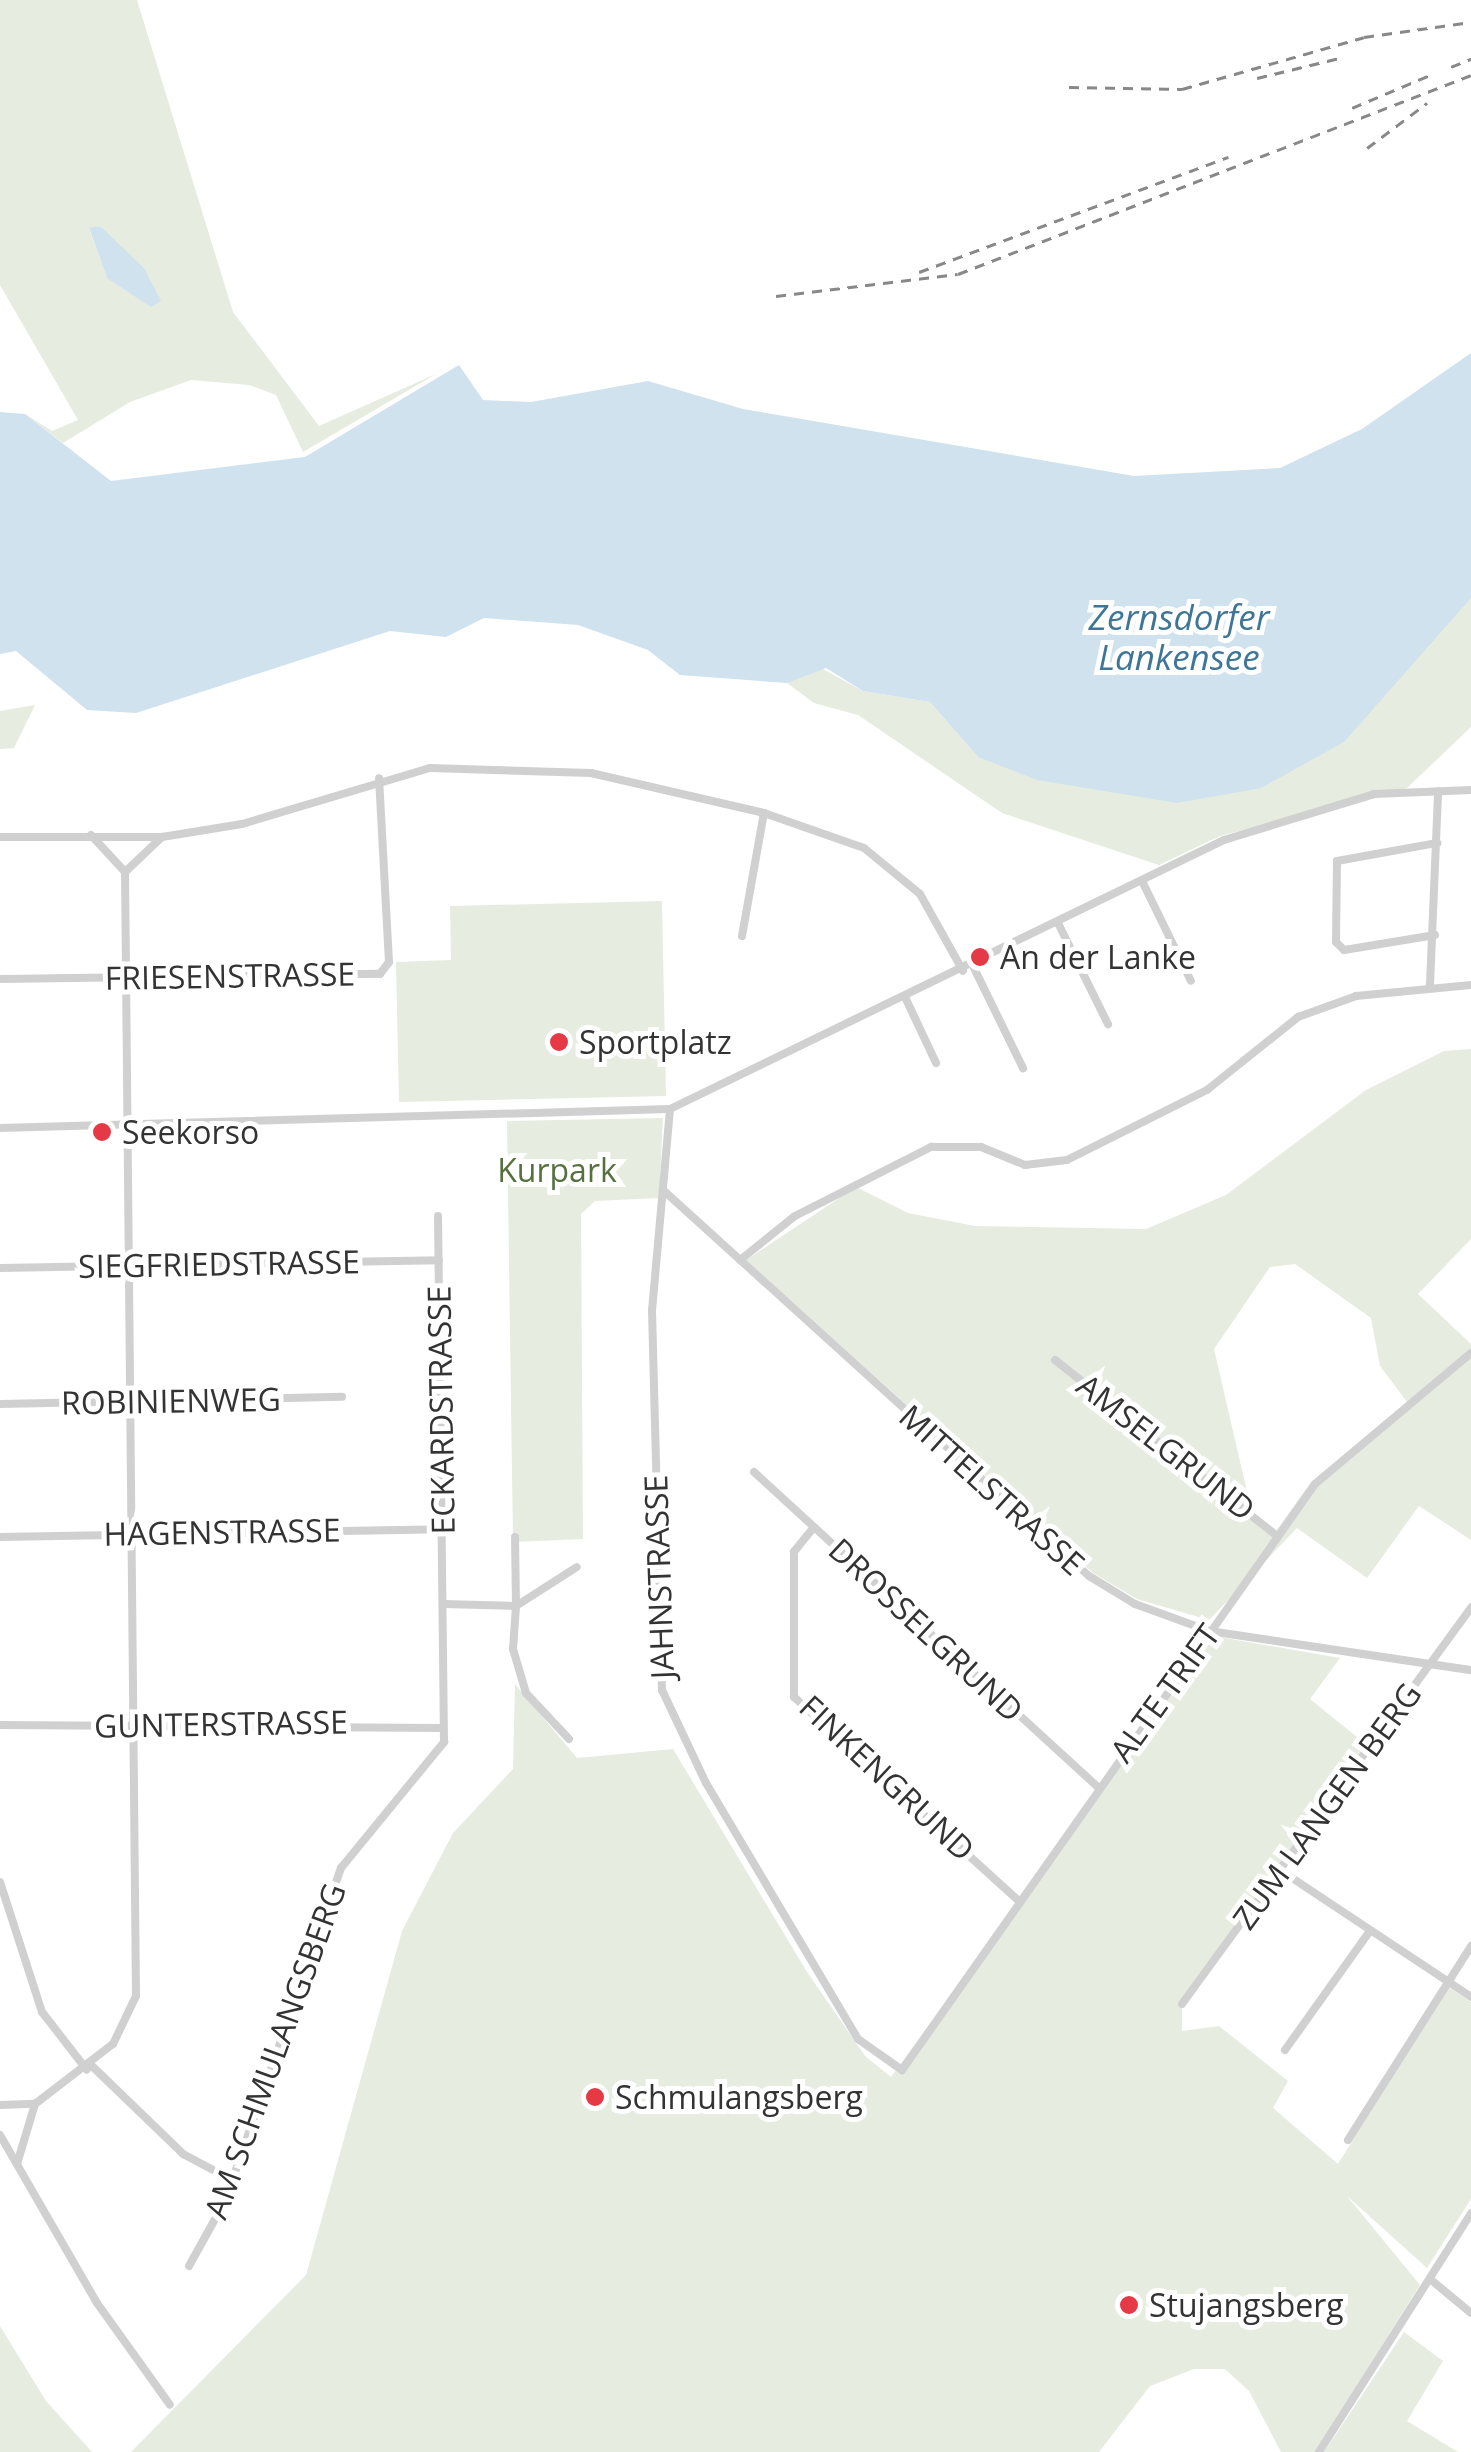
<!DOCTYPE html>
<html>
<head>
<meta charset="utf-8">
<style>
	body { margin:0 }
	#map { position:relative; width:1471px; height:2452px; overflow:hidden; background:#fff; font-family:"Open Sans",sans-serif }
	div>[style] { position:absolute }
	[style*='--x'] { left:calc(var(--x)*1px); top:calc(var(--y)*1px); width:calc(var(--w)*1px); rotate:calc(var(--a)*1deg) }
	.green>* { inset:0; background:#e6ecdf }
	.water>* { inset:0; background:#cfe2ee }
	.street>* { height:8px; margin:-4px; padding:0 4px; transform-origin:4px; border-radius:4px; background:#d0d0d0 }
	.rail>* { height:2.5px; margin-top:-1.25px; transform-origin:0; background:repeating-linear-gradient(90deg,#888 0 10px,transparent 0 18px) }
	.dots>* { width:28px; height:28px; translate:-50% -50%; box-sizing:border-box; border:5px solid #fff; border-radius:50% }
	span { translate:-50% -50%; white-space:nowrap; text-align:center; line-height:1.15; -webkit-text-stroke:10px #fff; paint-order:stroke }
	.poi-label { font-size:32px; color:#333 }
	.left { translate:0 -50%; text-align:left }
	.street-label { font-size:32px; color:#333 }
	.park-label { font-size:32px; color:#56703f }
	.water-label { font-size:35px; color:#3f7597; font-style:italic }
</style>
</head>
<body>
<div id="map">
	<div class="green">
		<i style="clip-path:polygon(evenodd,0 0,137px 0,233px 312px,319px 426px,436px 374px,303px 452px,276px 395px,249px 385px,191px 380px,130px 402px,63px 443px,25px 414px,52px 431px,78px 420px,0 285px,0 0,100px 226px,124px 255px,144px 268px,107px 278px,89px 229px,100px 226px)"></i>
		<i style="clip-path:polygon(1471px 598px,1471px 727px,1407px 788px,1220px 836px,1159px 865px,1002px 813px,858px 715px,814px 703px,787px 683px,821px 668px,863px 691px,930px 702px,978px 757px,1415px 653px)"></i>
		<i style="clip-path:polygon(35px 705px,14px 748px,0 749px,0 711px)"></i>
		<i style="clip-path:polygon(662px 901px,666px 1096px,399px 1102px,396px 962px,451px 960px,450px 906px)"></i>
		<i style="clip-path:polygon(evenodd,1471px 1049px,1471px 1239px,1418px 1294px,1471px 1344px,1471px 1540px,1419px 1506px,1367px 1578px,1297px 1528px,1209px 1620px,1137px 1599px,1093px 1573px,746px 1260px,856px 1187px,908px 1213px,975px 1226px,1146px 1229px,1226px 1195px,1366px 1090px,1444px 1051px,1471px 1049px,1295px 1264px,1371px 1318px,1380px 1366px,1407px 1402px,1311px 1482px,1276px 1531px,1252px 1513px,1214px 1349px,1270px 1267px,1295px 1264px)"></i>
		<i style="clip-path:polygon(663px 1118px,659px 1198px,595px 1201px,581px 1214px,583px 1539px,513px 1542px,507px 1121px)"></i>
		<i style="clip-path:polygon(1214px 1636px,1340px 1658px,1310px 1699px,1368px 1746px,1182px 2004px,1182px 2031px,1219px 2026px,1288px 2081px,1273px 2108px,1338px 2164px,1448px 1987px,1471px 2002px,1471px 2199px,1427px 2268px,1347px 2196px,1420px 2285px,1315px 2452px,1281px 2452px,1249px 2391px,1225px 2369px,1194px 2369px,1150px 2386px,1099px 2452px,131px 2452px,306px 2275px,402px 1931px,453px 1833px,513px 1769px,515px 1684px,577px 1758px,673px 1749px,807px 1972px,865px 2056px,891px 2077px)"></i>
		<i style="clip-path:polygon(0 2326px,46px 2401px,92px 2452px,0 2452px)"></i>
		<i style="clip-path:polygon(1404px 2332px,1443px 2361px,1407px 2421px,1458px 2452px,1324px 2452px)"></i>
	</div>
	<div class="water">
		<i style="clip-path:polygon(100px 226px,144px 268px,161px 301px,151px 307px,107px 278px,89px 228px)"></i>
		<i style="clip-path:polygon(1471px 353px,1471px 598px,1344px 742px,1261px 788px,1177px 803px,1037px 780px,978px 757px,930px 702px,863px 691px,826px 668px,787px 683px,680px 675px,648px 650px,578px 625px,484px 618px,446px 637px,390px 631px,136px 713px,87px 710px,16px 651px,0 654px,0 412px,25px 414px,111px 481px,305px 457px,459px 365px,483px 400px,531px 402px,648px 381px,743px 409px,1134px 476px,1280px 468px,1362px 429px)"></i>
	</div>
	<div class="street">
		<i style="--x:91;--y:835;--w:50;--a:47.4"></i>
		<i style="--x:0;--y:837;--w:162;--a:0"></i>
		<i style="--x:162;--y:837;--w:81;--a:-9.2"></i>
		<i style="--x:242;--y:824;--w:196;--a:-16.6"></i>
		<i style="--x:430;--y:768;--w:161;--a:1.8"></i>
		<i style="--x:591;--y:773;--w:178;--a:13"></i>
		<i style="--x:764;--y:813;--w:106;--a:19.3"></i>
		<i style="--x:864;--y:848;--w:72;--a:39.4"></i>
		<i style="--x:920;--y:894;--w:88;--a:60.8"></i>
		<i style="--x:1142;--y:881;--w:111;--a:63.9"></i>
		<i style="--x:1058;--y:923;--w:113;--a:63.7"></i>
		<i style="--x:1435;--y:935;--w:92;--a:170.6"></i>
		<i style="--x:1344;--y:950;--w:11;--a:-135"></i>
		<i style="--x:1336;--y:942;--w:81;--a:-89.3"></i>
		<i style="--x:1337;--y:861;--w:102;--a:-10.2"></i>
		<i style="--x:742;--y:936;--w:125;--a:-79.9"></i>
		<i style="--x:973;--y:966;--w:114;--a:63.9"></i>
		<i style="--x:0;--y:979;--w:380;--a:-0.8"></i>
		<i style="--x:380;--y:974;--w:15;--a:-53"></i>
		<i style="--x:389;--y:962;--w:184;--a:-93.1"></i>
		<i style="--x:1430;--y:985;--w:194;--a:-87.6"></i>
		<i style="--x:905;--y:997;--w:73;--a:64.8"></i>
		<i style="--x:670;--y:1109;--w:202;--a:95.1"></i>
		<i style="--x:652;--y:1310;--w:380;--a:88.5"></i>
		<i style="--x:662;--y:1690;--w:103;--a:64.7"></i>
		<i style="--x:706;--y:1783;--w:298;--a:59.3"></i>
		<i style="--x:858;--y:2039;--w:54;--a:35.2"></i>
		<i style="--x:902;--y:2070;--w:717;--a:-54.82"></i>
		<i style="--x:1315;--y:1484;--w:204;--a:-40"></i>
		<i style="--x:0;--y:1128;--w:670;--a:-1.62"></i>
		<i style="--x:670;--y:1109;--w:616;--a:-25.9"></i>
		<i style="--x:1224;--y:840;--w:157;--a:-17"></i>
		<i style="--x:1374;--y:794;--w:97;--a:-2.4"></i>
		<i style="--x:663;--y:1190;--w:575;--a:42.18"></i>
		<i style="--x:1089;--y:1576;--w:54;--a:31.3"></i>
		<i style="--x:1135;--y:1604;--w:79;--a:20"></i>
		<i style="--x:1209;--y:1631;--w:265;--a:8.5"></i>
		<i style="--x:740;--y:1260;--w:70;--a:-38.7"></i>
		<i style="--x:795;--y:1216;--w:153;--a:-26.9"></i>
		<i style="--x:931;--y:1147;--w:50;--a:0"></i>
		<i style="--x:981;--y:1147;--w:48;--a:22.2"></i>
		<i style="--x:1025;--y:1165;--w:42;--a:-6.8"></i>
		<i style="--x:1067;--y:1160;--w:157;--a:-26.6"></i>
		<i style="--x:1207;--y:1090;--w:117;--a:-38.7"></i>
		<i style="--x:1298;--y:1017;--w:62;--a:-19.9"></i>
		<i style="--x:1356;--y:996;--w:116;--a:-5.5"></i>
		<i style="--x:0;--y:1268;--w:439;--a:-1"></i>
		<i style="--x:1055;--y:1360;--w:282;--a:38.4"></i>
		<i style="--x:0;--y:1404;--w:342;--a:-1.2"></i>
		<i style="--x:754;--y:1472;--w:466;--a:42.5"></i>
		<i style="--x:814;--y:1527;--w:32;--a:129"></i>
		<i style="--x:794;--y:1552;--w:145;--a:90"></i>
		<i style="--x:794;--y:1697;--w:301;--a:42.2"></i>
		<i style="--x:0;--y:1537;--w:444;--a:-1"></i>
		<i style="--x:443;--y:1604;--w:73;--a:1.6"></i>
		<i style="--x:516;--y:1606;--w:69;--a:-90.8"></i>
		<i style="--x:0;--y:1725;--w:442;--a:0.4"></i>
		<i style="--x:569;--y:1739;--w:63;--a:-133.1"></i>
		<i style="--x:526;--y:1693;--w:46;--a:-106.5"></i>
		<i style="--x:513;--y:1649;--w:43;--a:-86"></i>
		<i style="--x:516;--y:1606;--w:72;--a:-32.6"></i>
		<i style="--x:1280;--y:1870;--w:229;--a:33.6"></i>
		<i style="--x:0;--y:1882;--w:137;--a:72.1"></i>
		<i style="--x:42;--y:2012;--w:73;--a:52.2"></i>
		<i style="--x:1182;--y:2004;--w:491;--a:-53.9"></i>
		<i style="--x:1285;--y:2050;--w:146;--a:-54.5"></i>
		<i style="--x:92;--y:2066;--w:127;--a:44"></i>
		<i style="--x:183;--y:2154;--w:55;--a:28"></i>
		<i style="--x:0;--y:2105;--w:35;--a:-2"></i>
		<i style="--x:0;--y:2135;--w:194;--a:60"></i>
		<i style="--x:97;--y:2303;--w:125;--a:54.4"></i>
		<i style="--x:1348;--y:2140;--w:230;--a:-57.6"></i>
		<i style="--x:17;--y:2164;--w:63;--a:-73.3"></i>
		<i style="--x:35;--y:2104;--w:98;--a:-37.6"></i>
		<i style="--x:113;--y:2044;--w:53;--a:-64.4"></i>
		<i style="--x:136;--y:1996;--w:1124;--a:-90.56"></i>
		<i style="--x:125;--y:872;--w:51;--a:-43.4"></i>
		<i style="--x:189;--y:2266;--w:74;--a:-61"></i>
		<i style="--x:225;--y:2201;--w:353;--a:-70.8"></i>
		<i style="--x:341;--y:1868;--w:163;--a:-50.7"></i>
		<i style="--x:444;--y:1742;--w:526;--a:-90.65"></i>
		<i style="--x:1430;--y:2279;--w:53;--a:39.7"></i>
		<i style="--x:1319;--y:2452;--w:283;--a:-57.5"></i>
	</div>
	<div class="rail">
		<i style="--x:1451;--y:67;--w:22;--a:-22"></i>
		<i style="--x:1257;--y:78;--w:89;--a:-13.6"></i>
		<i style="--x:1069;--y:87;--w:113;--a:1"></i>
		<i style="--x:1182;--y:89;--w:189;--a:-15.9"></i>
		<i style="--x:1364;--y:37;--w:108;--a:-8"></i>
		<i style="--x:1352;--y:108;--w:85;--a:-22.9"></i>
		<i style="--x:1367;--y:148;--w:75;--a:-36.9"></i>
		<i style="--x:919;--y:272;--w:330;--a:-20.4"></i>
		<i style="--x:776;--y:296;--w:183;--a:-6.9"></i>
		<i style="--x:958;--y:274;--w:550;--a:-21.2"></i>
	</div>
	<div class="dots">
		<i style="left:980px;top:957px;background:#e63946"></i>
		<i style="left:559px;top:1042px;background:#e63946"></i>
		<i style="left:102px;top:1132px;background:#e63946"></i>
		<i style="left:595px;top:2097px;background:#e63946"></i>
		<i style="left:1129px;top:2305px;background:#e63946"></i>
	</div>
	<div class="poi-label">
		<span class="left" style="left:1000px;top:957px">An der Lanke</span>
		<span class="left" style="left:579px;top:1042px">Sportplatz</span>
		<span class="left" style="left:122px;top:1132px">Seekorso</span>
		<span class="left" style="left:615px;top:2097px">Schmulangsberg</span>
		<span class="left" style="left:1149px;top:2305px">Stujangsberg</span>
	</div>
	<div class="street-label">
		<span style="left:230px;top:976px;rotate:-1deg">FRIESENSTRASSE</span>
		<span style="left:219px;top:1264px;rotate:-1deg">SIEGFRIEDSTRASSE</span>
		<span style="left:171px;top:1401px;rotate:-1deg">ROBINIENWEG</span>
		<span style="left:441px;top:1410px;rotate:-91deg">ECKARDSTRASSE</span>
		<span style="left:1166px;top:1447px;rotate:38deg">AMSELGRUND</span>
		<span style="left:992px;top:1490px;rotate:42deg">MITTELSTRASSE</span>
		<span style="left:222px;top:1532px;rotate:-1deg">HAGENSTRASSE</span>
		<span style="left:659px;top:1577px;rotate:-92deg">JAHNSTRASSE</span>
		<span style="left:926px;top:1630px;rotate:43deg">DROSSELGRUND</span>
		<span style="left:1165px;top:1693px;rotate:-54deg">ALTE TRIFT</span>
		<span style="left:221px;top:1724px;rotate:-1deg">GUNTERSTRASSE</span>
		<span style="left:887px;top:1778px;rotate:43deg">FINKENGRUND</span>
		<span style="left:1327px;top:1806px;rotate:-54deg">ZUM LANGEN BERG</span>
		<span style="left:275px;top:2051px;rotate:-70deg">AM SCHMULANGSBERG</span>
	</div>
	<div class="park-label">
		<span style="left:557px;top:1170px">Kurpark</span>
	</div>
	<div class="water-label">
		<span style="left:1179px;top:637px">Zernsdorfer<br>Lankensee</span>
	</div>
</div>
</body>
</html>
